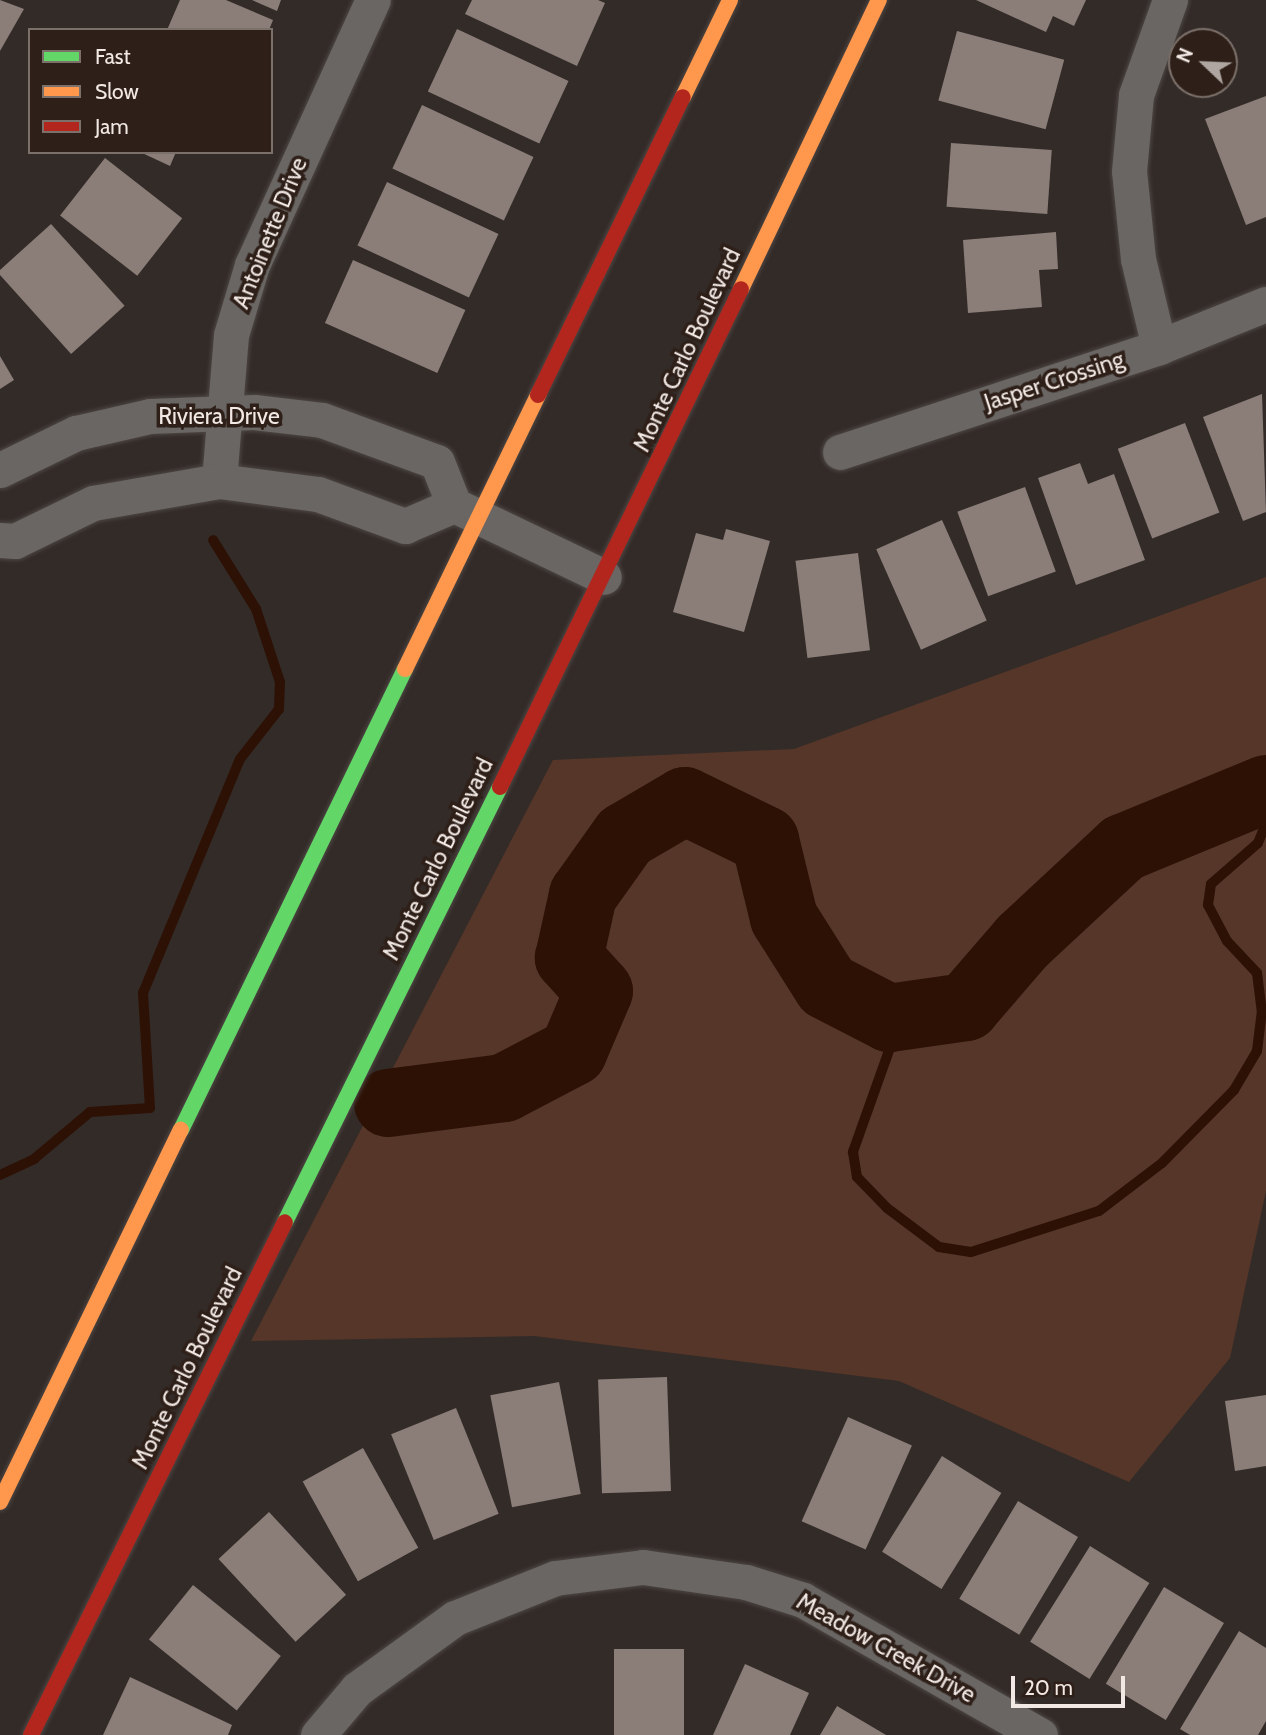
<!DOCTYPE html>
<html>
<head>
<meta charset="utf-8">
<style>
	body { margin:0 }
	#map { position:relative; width:1266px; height:1735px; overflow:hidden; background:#332b28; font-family:Cabin,sans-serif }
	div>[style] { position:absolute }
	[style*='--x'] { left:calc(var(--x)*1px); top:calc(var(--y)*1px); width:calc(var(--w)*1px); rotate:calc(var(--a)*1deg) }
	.green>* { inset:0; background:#553628 }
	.stream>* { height:10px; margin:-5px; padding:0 5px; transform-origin:5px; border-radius:5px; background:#2d1105 }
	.river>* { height:68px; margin:-34px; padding:0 34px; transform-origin:34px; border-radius:34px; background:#2d1105 }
	.building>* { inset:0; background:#8b7e78; transform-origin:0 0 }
	.roads { filter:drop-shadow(0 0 2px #4d4643) drop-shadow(0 0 2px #4d4643) }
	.street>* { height:35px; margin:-17.5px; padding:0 17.5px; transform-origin:17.5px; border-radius:17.5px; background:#6a6664 }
	.fast>* { height:16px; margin:-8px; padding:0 8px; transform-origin:8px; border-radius:8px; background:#63d668 }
	.slow>* { height:16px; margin:-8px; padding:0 8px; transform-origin:8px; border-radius:8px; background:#ff974d }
	.jam>* { height:16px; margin:-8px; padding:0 8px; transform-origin:8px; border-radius:8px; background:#b3261e }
	span { translate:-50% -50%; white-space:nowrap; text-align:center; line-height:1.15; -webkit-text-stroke:7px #2e2019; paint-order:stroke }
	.street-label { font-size:23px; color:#f2e8e4 }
	.legend { position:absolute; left:28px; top:28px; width:245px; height:126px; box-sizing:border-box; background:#2e2019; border:2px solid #7c706a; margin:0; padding:9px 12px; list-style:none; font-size:21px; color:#f2e8e4 }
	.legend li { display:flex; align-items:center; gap:14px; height:35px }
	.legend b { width:35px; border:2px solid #7c706a }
	.north { position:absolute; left:1168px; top:28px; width:70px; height:70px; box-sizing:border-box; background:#2e2019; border:2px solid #7c706a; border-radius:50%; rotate:293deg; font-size:19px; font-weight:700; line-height:28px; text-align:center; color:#f2e8e4 }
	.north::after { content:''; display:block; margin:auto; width:24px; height:32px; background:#afa6a2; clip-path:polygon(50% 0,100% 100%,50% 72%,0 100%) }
	.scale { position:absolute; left:1011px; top:1676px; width:114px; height:32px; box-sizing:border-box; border:4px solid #f2e8e4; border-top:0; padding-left:9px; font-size:21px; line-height:24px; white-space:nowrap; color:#f2e8e4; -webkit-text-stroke:5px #2e2019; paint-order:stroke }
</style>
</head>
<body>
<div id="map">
	<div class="green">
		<i style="clip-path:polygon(1266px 577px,1266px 1191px,1230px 1358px,1129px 1482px,899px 1381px,534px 1336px,251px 1341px,553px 760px,794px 749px)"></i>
	</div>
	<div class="stream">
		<i style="--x:889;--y:1018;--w:27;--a:86"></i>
		<i style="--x:891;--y:1045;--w:114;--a:109.6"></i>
		<i style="--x:853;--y:1152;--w:25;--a:81"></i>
		<i style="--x:857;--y:1177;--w:43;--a:45.9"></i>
		<i style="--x:887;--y:1208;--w:65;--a:36.9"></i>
		<i style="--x:939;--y:1247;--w:32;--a:9"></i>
		<i style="--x:971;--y:1252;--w:134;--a:-17.8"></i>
		<i style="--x:1099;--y:1211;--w:79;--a:-37.3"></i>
		<i style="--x:1162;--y:1163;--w:103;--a:-45.4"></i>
		<i style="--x:1234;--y:1090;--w:45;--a:-59.5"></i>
		<i style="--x:1257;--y:1051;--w:38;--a:-83"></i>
		<i style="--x:1262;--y:1013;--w:40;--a:-97.1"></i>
		<i style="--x:1257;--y:973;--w:44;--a:-133.2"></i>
		<i style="--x:1227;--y:941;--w:41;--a:-117.8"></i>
		<i style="--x:1208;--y:905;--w:21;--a:-82"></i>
		<i style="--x:1211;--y:884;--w:62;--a:-41.1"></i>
		<i style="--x:1258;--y:843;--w:22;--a:-68"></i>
		<i style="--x:0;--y:1175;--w:38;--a:-25"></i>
		<i style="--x:34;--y:1159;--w:73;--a:-40"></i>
		<i style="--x:90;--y:1112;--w:60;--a:-3.8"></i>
		<i style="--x:150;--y:1108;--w:115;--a:-93.5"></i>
		<i style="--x:143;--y:993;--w:253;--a:-67.5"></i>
		<i style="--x:240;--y:759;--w:63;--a:-52"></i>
		<i style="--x:279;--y:709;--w:27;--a:-88"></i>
		<i style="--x:280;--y:682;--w:77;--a:-108.2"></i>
		<i style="--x:256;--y:609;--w:81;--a:-121.9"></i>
	</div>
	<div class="river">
		<i style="--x:388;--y:1103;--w:117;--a:-7.4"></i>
		<i style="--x:504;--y:1088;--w:78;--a:-27.6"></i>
		<i style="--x:573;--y:1052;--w:66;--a:-66.9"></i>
		<i style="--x:599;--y:991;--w:45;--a:-132.3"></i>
		<i style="--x:569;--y:958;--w:65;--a:-77.5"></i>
		<i style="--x:583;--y:895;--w:72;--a:-54.6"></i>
		<i style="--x:625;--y:836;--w:69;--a:-30.3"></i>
		<i style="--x:685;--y:801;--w:89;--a:26"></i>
		<i style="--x:765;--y:840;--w:80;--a:76.3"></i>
		<i style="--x:784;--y:918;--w:80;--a:57.7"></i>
		<i style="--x:827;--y:986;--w:70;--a:27.3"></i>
		<i style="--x:889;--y:1018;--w:78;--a:-8.1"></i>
		<i style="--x:966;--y:1007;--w:87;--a:-49.2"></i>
		<i style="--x:1023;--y:941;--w:137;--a:-42.9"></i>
		<i style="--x:1123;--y:848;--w:155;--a:-22.4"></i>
	</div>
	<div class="building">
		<i style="clip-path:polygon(0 0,24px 9px,0 51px)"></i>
		<i style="clip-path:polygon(180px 0,226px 0,273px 20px,269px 30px,167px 30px)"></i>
		<i style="clip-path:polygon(252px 0,281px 0,277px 11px)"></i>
		<i style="clip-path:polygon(472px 0,598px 0,605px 3px,577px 66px,465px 14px)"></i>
		<i style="clip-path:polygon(976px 0,1086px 0,1074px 26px,1053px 16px,1046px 32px)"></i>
		<i style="left:457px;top:29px;width:123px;height:69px;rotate:25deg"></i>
		<i style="left:957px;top:31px;width:111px;height:72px;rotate:15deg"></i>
		<i style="clip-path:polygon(1266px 96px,1266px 217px,1246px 225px,1205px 119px)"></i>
		<i style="left:422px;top:105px;width:123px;height:70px;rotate:25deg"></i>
		<i style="left:951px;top:143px;width:101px;height:64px;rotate:4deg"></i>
		<i style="clip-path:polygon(140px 152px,176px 152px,170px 166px)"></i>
		<i style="left:105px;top:158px;width:98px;height:73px;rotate:38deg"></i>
		<i style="left:387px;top:182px;width:123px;height:70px;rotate:25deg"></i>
		<i style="left:51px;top:224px;width:110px;height:72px;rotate:48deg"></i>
		<i style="clip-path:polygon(1056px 232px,1058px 269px,1039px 270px,1042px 307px,968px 313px,963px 240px)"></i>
		<i style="left:353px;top:260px;width:123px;height:69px;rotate:24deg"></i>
		<i style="clip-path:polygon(0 356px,14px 380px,0 389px)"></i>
		<i style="clip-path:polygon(1262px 394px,1266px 512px,1243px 521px,1203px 417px)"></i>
		<i style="left:1185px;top:423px;width:96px;height:72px;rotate:69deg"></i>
		<i style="clip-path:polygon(1080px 463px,1088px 484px,1114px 474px,1145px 560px,1076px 585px,1038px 478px)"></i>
		<i style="left:1025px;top:487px;width:90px;height:72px;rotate:70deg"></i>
		<i style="left:942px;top:520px;width:110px;height:72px;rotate:66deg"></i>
		<i style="clip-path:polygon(726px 529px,770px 541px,744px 632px,673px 612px,696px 533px,723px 540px)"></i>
		<i style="left:858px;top:553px;width:98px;height:63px;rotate:83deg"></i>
		<i style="left:667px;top:1377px;width:114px;height:69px;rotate:88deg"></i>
		<i style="left:559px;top:1382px;width:114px;height:70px;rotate:79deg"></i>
		<i style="clip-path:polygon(1266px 1395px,1266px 1466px,1235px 1471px,1225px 1401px)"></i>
		<i style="left:456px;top:1408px;width:114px;height:70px;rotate:68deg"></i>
		<i style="left:848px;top:1417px;width:70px;height:114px;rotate:24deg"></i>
		<i style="left:363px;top:1448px;width:114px;height:69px;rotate:61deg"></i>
		<i style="left:942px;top:1456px;width:70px;height:113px;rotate:32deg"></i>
		<i style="left:1018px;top:1501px;width:70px;height:114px;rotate:31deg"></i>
		<i style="left:269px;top:1512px;width:113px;height:69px;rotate:47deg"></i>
		<i style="left:1090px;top:1546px;width:70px;height:113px;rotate:32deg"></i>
		<i style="left:193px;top:1585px;width:113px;height:70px;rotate:39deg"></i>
		<i style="left:1164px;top:1587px;width:70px;height:113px;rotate:31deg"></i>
		<i style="clip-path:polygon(1239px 1631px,1266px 1648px,1266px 1721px,1258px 1735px,1190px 1735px,1180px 1729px)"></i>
		<i style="left:614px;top:1649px;width:70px;height:86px"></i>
		<i style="clip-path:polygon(745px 1664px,809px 1693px,790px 1735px,713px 1735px)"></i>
		<i style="clip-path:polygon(130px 1677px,232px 1725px,228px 1735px,103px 1735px)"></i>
		<i style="clip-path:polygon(837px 1706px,886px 1735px,820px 1735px)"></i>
	</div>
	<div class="roads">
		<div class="street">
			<i style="--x:1159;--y:347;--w:90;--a:-103.4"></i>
			<i style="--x:1138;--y:259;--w:88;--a:-95.8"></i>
			<i style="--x:1129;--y:171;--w:76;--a:-84.7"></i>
			<i style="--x:1136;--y:95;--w:101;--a:-70.3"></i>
			<i style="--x:840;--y:452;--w:336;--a:-18.2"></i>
			<i style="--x:1159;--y:347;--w:115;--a:-21.9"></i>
			<i style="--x:0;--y:470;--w:85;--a:-26"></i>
			<i style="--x:76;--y:433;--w:76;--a:-12.9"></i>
			<i style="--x:150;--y:416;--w:104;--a:-2.2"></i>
			<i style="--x:254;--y:412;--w:68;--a:6.7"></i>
			<i style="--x:322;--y:420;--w:122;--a:20.1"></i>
			<i style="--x:437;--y:462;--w:46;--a:68.4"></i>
			<i style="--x:454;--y:505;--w:166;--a:25.6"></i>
			<i style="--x:219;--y:481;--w:146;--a:-85.3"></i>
			<i style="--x:231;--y:335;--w:73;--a:-73.3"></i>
			<i style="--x:252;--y:265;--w:291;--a:-65.5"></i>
			<i style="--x:0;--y:540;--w:15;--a:4"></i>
			<i style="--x:15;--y:541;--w:87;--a:-26"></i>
			<i style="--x:93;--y:503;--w:128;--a:-9.9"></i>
			<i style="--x:219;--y:481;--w:100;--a:7.5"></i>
			<i style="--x:318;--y:494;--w:93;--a:20.2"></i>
			<i style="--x:405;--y:526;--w:53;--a:-23.2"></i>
			<i style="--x:318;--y:1735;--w:60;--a:-49.7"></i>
			<i style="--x:357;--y:1689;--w:121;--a:-35.9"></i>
			<i style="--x:455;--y:1618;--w:108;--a:-21.8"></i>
			<i style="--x:555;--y:1578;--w:89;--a:-7.1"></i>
			<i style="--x:643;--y:1567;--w:104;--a:8.3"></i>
			<i style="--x:746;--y:1582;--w:60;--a:17.5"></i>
			<i style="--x:803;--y:1600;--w:273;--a:29.7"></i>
		</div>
		<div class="fast">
			<i style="--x:181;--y:1130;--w:513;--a:-64.08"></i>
			<i style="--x:285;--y:1222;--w:485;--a:-63.7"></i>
		</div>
		<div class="slow">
			<i style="--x:683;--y:97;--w:108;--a:-64.1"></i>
			<i style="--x:741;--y:289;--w:320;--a:-64.5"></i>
			<i style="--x:405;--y:669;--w:305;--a:-64.1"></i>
			<i style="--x:0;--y:1502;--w:414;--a:-64.1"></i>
		</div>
		<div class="jam">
			<i style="--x:538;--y:395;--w:331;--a:-64.1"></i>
			<i style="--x:500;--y:787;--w:553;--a:-64.18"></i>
			<i style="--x:31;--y:1735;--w:572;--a:-63.66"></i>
		</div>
	</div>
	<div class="street-label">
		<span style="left:270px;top:233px;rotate:-68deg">Antoinette Drive</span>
		<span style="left:687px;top:350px;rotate:-65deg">Monte Carlo Boulevard</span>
		<span style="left:1054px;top:381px;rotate:-18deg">Jasper Crossing</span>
		<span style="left:219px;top:416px">Riviera Drive</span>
		<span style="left:438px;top:859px;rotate:-64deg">Monte Carlo Boulevard</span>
		<span style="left:187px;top:1368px;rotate:-64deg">Monte Carlo Boulevard</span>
		<span style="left:886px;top:1648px;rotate:29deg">Meadow Creek Drive</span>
	</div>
	<ul class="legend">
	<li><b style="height:9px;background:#63d668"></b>Fast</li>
	<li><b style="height:9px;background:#ff974d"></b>Slow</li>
	<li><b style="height:9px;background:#b3261e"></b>Jam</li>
	</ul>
	<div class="north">N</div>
	<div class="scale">20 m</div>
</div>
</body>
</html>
